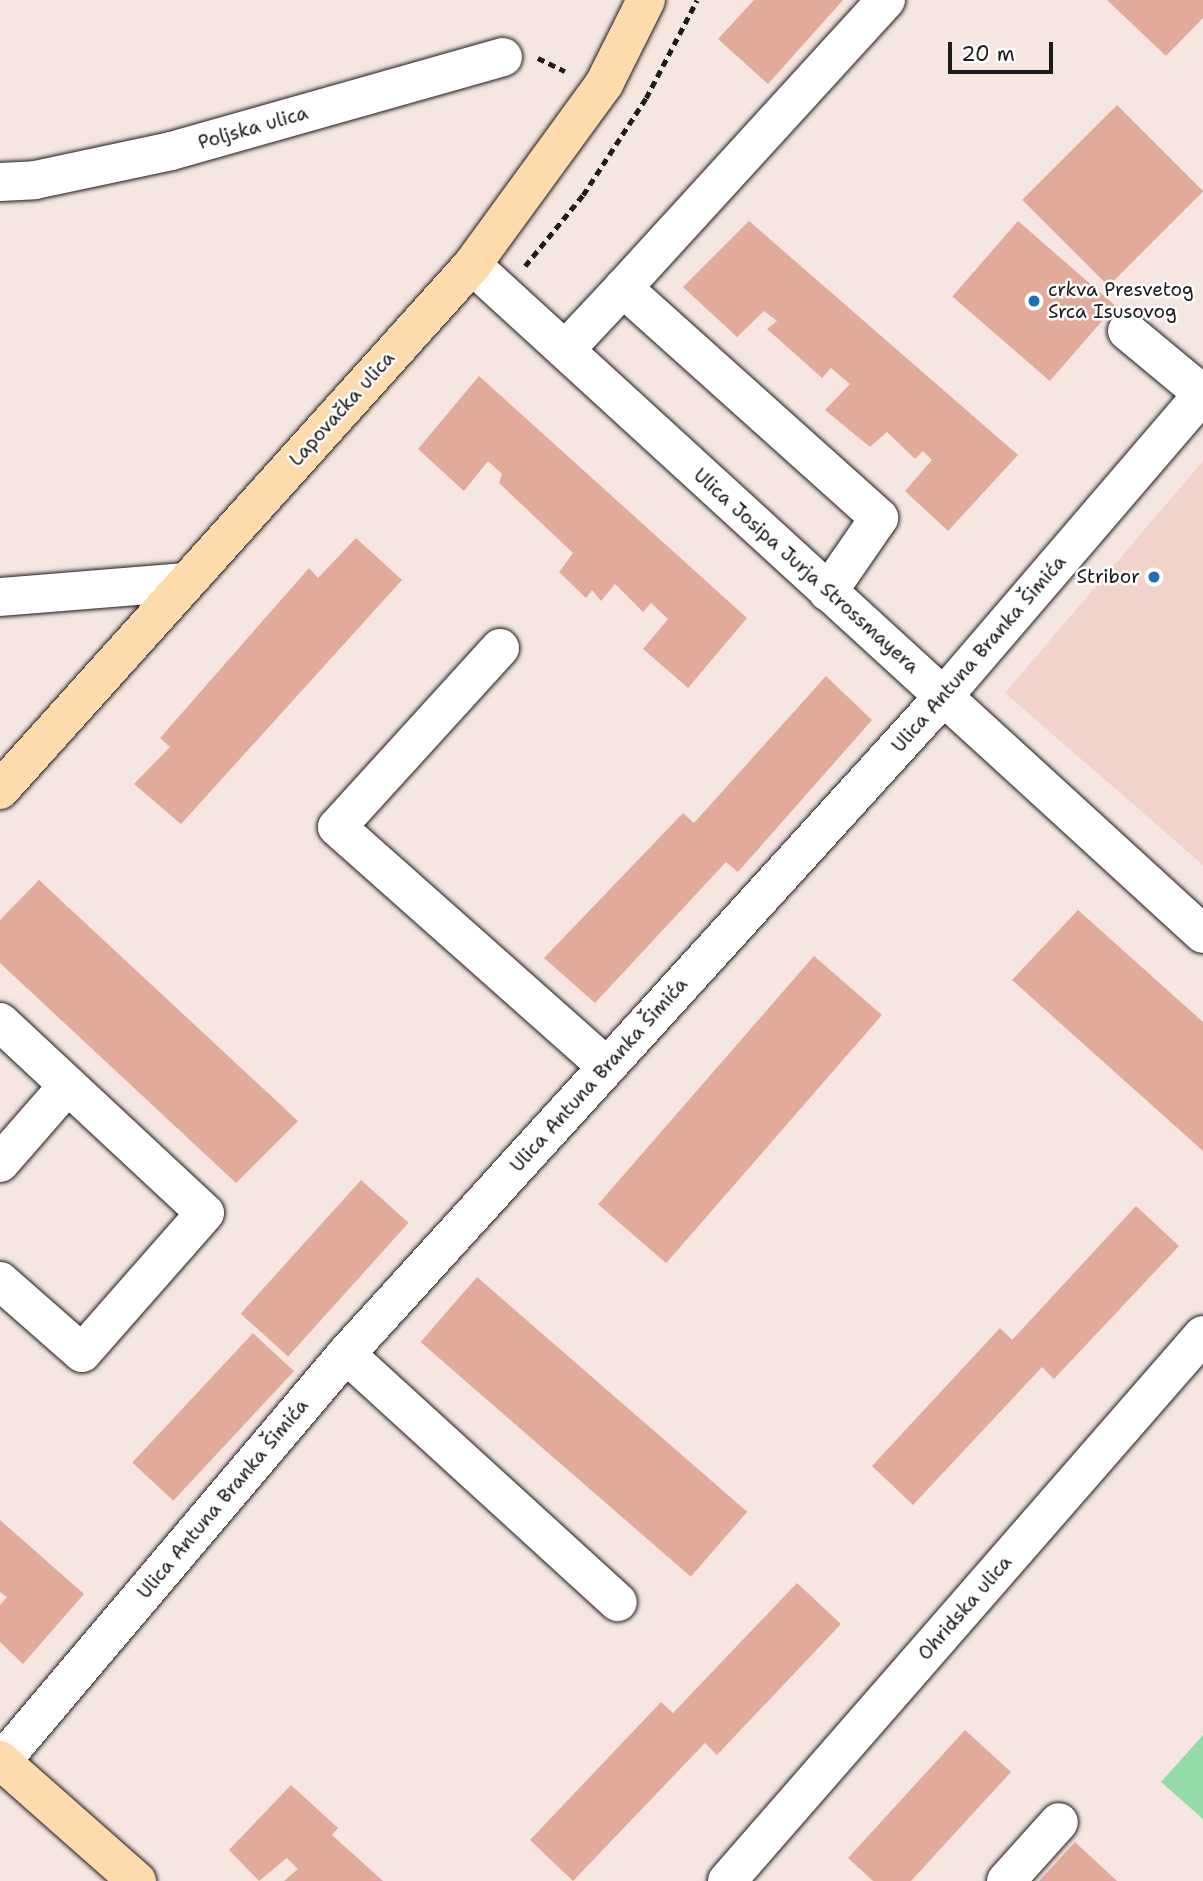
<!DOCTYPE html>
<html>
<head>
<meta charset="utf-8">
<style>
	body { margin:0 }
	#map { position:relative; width:1203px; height:1881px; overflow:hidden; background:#f6e6e1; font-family:"Shantell Sans",sans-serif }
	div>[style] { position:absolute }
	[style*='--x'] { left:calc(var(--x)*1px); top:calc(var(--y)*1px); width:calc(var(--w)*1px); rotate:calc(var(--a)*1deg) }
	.built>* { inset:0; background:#f0d4cc }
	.green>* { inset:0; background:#94dba9 }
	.building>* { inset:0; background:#e2aa9b; transform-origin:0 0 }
	.path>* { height:4.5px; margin-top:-2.25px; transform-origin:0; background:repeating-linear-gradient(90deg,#1c1c1c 0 7px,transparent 0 12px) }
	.roads { filter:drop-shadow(0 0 2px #1c1c1c) drop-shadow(0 0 2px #1c1c1c) }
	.minor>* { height:38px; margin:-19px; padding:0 19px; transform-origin:19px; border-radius:19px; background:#fff }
	.major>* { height:38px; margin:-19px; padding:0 19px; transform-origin:19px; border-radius:19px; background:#fedbac }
	.dots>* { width:19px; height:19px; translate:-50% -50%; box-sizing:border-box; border:4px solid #fff; border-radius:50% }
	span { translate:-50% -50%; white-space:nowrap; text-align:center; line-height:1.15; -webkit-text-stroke:5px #fff; paint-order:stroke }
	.street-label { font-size:19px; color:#1c1c1c }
	.poi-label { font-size:19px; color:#1c1c1c }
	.left { translate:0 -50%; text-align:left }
	.right { translate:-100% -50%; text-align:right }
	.scale { position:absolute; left:948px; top:42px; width:105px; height:32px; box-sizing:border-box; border:4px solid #1c1c1c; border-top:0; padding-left:9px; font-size:21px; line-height:24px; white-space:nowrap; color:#1c1c1c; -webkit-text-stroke:5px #fff; paint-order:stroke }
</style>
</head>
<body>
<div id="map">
	<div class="built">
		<i style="clip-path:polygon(1203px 461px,1203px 865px,1005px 693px)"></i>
	</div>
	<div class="green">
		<i style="clip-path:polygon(1203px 1735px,1203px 1819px,1161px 1782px)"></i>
	</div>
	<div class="building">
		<i style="clip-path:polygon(754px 0,843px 0,768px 84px,718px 39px)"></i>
		<i style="clip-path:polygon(1107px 0,1203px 0,1203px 18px,1166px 56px)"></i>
		<i style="left:1117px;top:105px;width:122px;height:134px;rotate:45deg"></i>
		<i style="clip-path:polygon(749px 221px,1018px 455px,948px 531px,905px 491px,932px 460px,923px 451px,915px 459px,887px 432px,870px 447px,825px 410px,850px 384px,831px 368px,822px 378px,767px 329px,777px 321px,764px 311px,737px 337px,683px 287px)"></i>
		<i style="left:1018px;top:221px;width:129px;height:100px;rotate:41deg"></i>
		<i style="clip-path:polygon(479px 376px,747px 618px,688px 688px,643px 649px,668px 619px,651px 603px,643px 612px,615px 584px,601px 601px,592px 590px,586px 598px,559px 572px,573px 553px,499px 483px,502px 474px,488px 461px,464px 491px,418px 449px)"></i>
		<i style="clip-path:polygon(356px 538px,402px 580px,181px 824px,134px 784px,170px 747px,160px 738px,309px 568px,318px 578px)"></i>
		<i style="clip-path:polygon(826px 676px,872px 720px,738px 872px,726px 862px,595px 1003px,544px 958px,683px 813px,694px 823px)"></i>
		<i style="clip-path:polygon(39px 880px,298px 1121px,236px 1183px,0 963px,0 920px)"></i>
		<i style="clip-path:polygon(1078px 910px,1203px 1022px,1203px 1151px,1012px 980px)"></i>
		<i style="left:814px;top:956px;width:90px;height:329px;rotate:41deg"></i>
		<i style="left:361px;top:1180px;width:64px;height:180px;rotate:42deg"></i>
		<i style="clip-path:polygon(1136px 1206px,1179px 1246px,1054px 1379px,1042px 1367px,913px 1505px,872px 1466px,1000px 1328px,1012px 1340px)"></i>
		<i style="left:477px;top:1277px;width:358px;height:86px;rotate:41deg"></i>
		<i style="left:253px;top:1333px;width:56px;height:177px;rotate:43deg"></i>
		<i style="clip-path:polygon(0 1520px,84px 1594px,23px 1664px,0 1642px,0 1605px,7px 1597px,0 1592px)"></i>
		<i style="clip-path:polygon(797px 1583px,841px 1624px,717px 1755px,705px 1743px,573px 1881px,530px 1840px,661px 1702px,673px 1713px)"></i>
		<i style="clip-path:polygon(965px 1730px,1011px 1772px,911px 1881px,873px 1881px,848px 1858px)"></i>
		<i style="clip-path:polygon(291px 1785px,338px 1828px,332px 1835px,383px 1881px,284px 1881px,298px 1869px,287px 1858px,259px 1881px,229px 1850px)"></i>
		<i style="clip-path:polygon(1075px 1842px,1117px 1881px,1039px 1881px)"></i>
	</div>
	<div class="path">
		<i style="--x:538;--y:58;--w:30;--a:26"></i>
		<i style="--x:525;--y:266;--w:92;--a:-50.8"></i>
		<i style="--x:583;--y:195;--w:116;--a:-57"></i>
		<i style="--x:646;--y:98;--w:110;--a:-62.5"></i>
	</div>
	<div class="roads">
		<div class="minor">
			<i style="--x:0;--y:182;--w:35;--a:-3"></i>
			<i style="--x:35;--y:180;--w:139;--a:-12"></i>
			<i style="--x:171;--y:151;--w:345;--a:-15.8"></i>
			<i style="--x:472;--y:265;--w:991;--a:42.46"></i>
			<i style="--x:623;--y:288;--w:390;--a:-47.6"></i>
			<i style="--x:1127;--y:331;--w:99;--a:39.7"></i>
			<i style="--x:565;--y:350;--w:85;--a:-46.9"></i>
			<i style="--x:623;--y:288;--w:344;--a:41.9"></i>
			<i style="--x:879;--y:518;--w:90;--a:124.6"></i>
			<i style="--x:0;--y:597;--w:186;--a:-4.6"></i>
			<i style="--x:500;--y:648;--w:242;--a:132.3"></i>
			<i style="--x:337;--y:827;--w:361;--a:41.6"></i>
			<i style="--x:0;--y:1022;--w:280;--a:43"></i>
			<i style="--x:205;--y:1213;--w:186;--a:131.3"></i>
			<i style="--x:82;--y:1353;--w:109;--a:-138.7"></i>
			<i style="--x:0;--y:1163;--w:103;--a:-48.9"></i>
			<i style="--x:346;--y:1354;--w:368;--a:42.4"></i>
			<i style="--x:1;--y:1762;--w:534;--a:-49.78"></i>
			<i style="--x:346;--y:1354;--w:888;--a:-47.74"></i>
			<i style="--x:943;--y:697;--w:399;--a:-49.4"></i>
			<i style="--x:727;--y:1881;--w:724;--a:-48.92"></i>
			<i style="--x:1006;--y:1881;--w:79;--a:-48.1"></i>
		</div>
		<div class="major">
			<i style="--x:0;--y:790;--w:706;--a:-48.04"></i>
			<i style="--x:472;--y:265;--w:224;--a:-53.9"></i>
			<i style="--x:604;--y:84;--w:94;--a:-63.4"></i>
			<i style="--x:0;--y:1760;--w:183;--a:41.5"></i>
		</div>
	</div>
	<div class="dots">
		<i style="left:1034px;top:301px;background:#1f6fb2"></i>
		<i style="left:1154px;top:577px;background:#1f6fb2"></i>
	</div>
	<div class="street-label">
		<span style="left:253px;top:128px;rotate:-16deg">Poljska ulica</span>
		<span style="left:342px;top:409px;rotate:-48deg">Lapovačka ulica</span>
		<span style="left:806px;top:571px;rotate:42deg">Ulica Josipa Jurja Strossmayera</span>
		<span style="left:979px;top:654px;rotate:-49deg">Ulica Antuna Branka Šimića</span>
		<span style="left:599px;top:1075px;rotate:-48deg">Ulica Antuna Branka Šimića</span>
		<span style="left:223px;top:1499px;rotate:-50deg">Ulica Antuna Branka Šimića</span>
		<span style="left:965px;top:1608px;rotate:-49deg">Ohridska ulica</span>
	</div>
	<div class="poi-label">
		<span class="left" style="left:1048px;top:301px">crkva Presvetog<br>Srca Isusovog</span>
		<span class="right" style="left:1140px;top:577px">Stribor</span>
	</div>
	<div class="scale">20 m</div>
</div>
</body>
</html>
